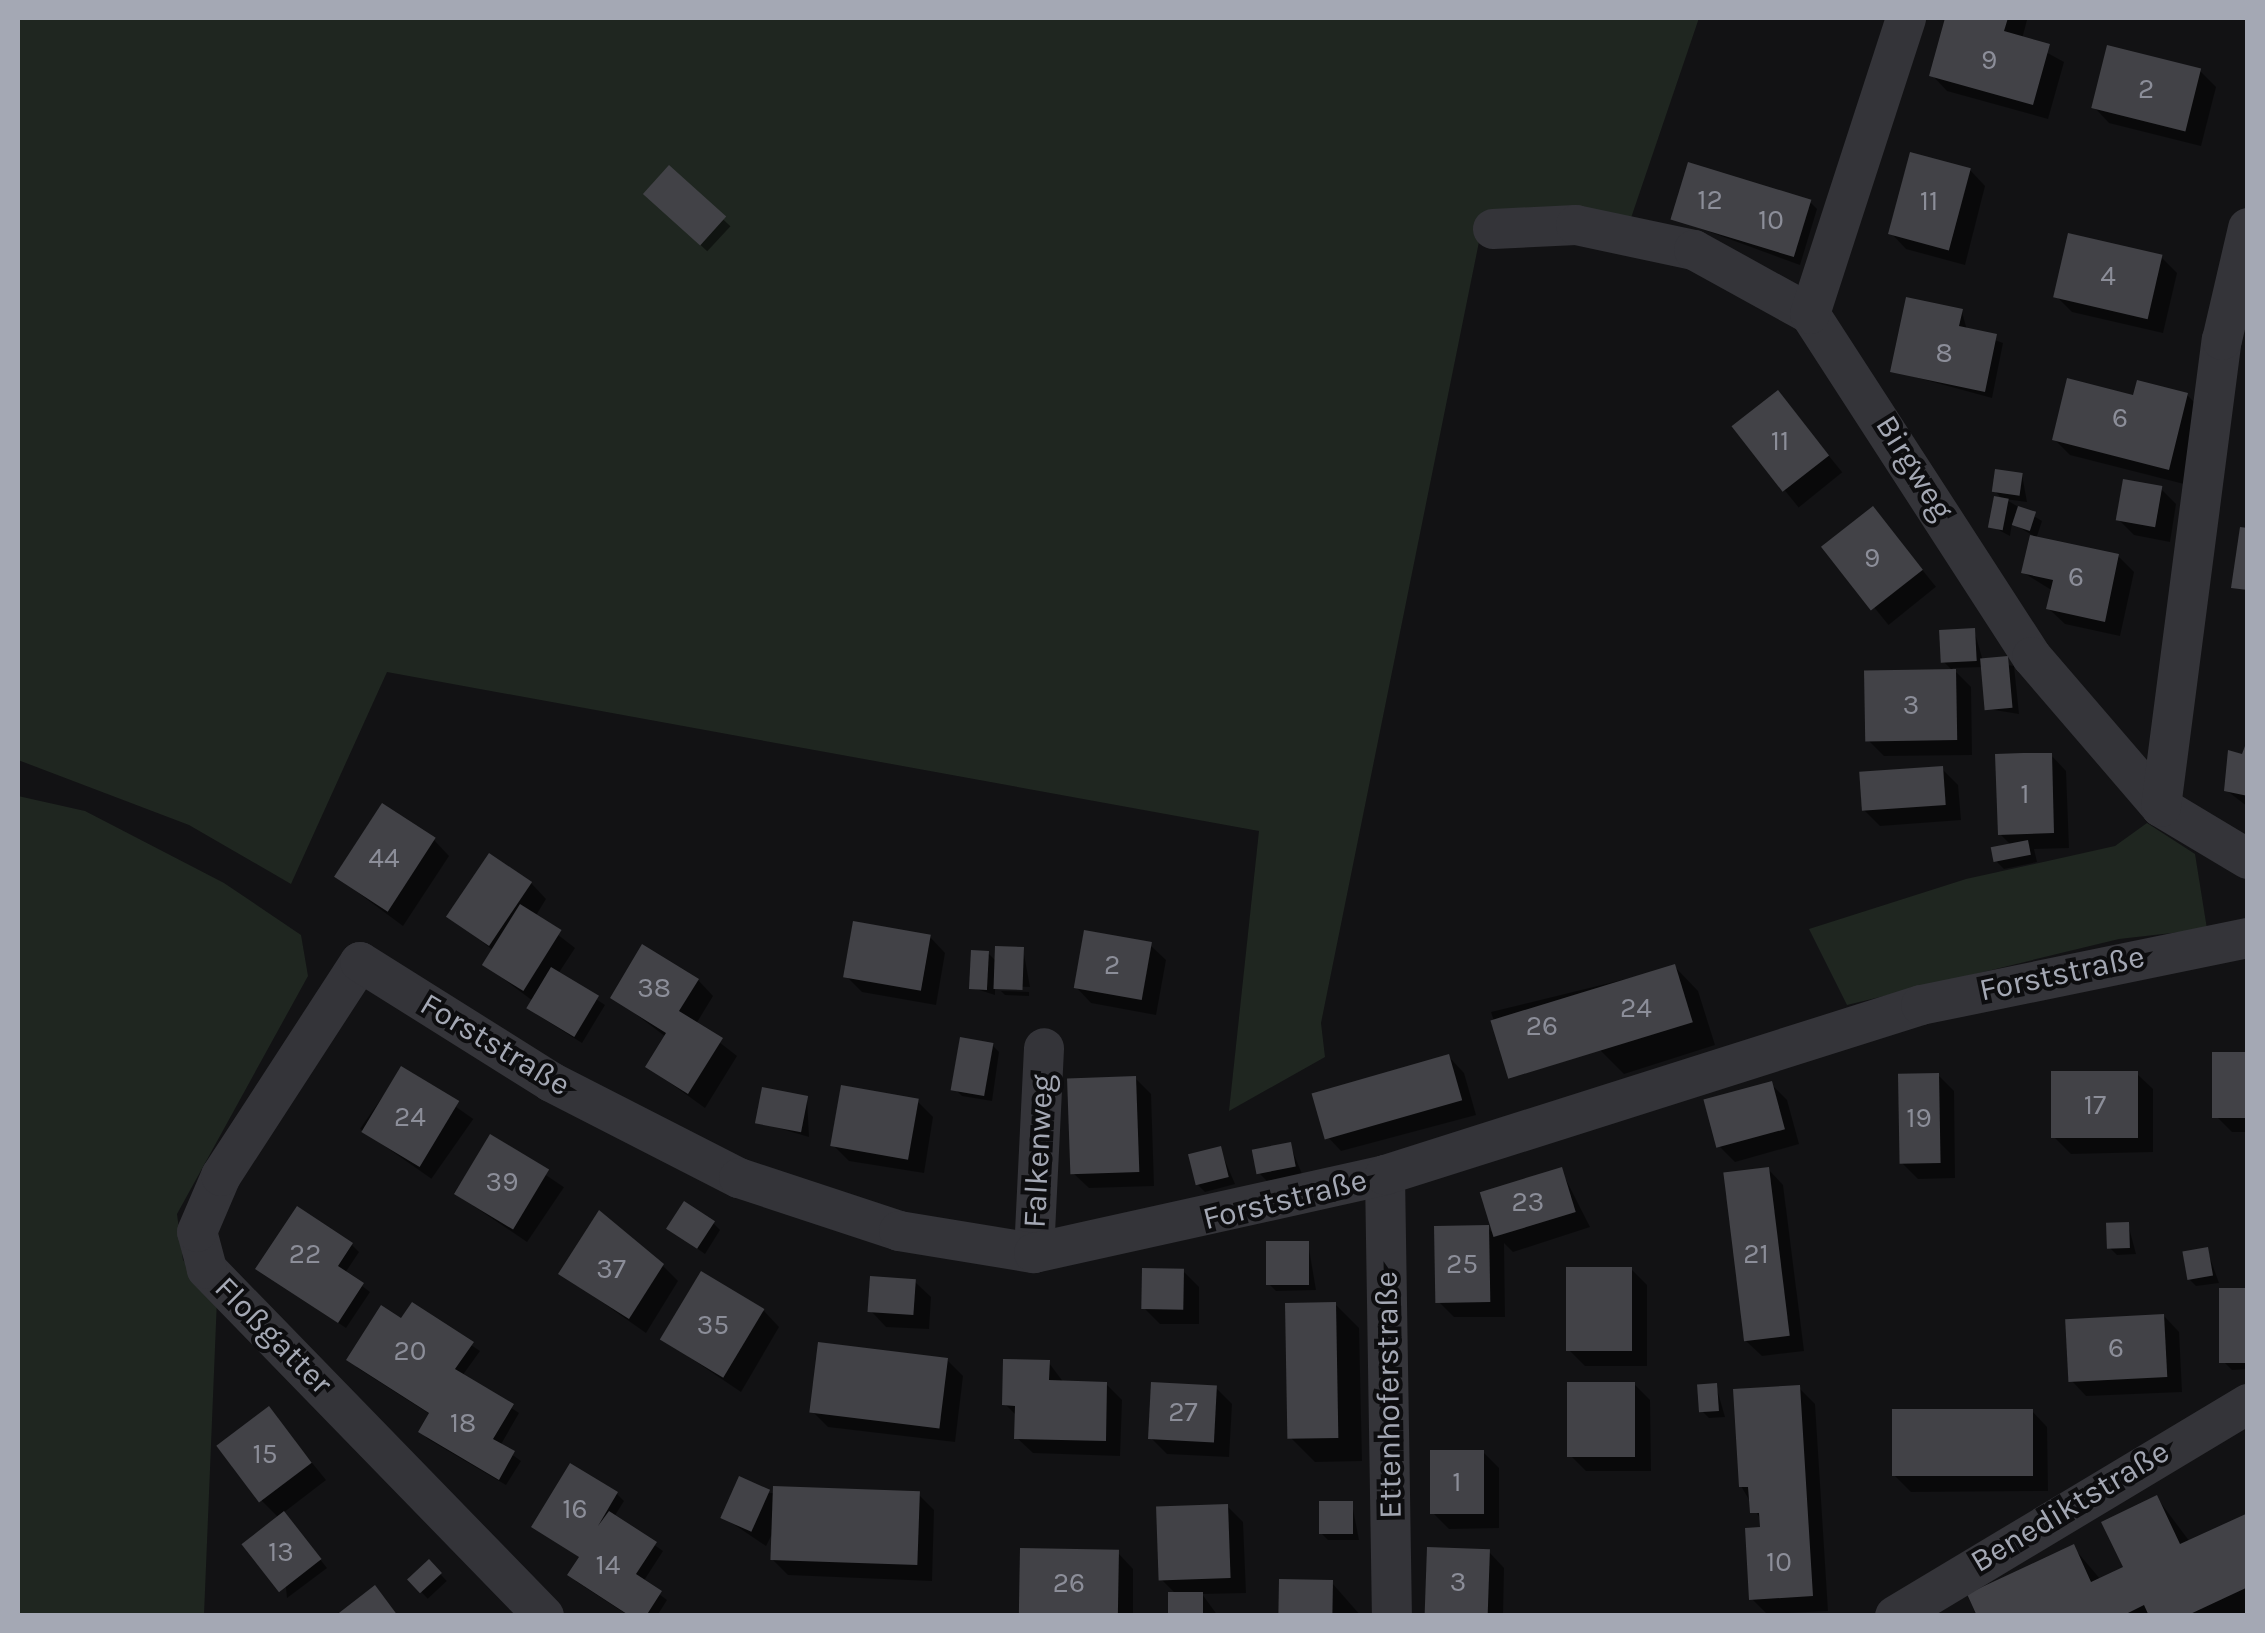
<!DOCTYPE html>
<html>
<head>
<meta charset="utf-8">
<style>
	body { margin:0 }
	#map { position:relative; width:2265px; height:1633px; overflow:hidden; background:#121214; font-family:Karla,sans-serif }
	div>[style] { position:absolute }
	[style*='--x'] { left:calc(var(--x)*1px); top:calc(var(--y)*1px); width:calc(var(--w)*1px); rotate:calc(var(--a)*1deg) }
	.green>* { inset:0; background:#1f2620 }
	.shadow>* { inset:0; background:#0007; transform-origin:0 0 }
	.building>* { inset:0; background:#424247; transform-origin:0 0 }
	.street>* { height:40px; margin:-20px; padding:0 20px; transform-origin:20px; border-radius:20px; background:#343439 }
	span { translate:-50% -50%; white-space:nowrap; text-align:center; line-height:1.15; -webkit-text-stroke:8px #0d0d0f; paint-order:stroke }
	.number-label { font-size:28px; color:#8c8e99 }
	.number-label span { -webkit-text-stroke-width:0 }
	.street-label { font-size:32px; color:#a4a8b4 }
	.frame { position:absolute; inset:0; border:20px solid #a4a8b4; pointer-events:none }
</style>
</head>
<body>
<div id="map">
	<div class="green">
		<i style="clip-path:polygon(18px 18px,1699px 18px,1631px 218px,1483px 222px,1321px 1023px,1325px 1057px,1229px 1111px,1259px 831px,387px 672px,291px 884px,189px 825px,18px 760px)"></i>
		<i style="clip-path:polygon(18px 796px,85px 811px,224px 883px,301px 935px,308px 976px,177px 1214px,183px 1260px,217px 1299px,204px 1615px,18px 1616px)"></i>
		<i style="clip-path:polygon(2147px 823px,2195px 854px,2207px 929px,2119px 939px,1847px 1005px,1809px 929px,1966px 879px,2115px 846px)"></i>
	</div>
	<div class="shadow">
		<i style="clip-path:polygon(1947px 18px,2027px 20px,2022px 39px,2064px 62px,2048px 119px,1947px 91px,1932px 75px)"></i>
		<i style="clip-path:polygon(2200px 71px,2216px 87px,2201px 146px,2109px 123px,2094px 107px)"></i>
		<i style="left:669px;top:169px;width:84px;height:34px;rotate:43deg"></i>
		<i style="clip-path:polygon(1970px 170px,1985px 186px,1965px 265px,1906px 249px,1891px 233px)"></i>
		<i style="clip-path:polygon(1810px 202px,1817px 209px,1800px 265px,1672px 218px)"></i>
		<i style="clip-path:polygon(2161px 257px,2177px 273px,2163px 333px,2072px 312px,2056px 296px)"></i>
		<i style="clip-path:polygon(1962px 312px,1967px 330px,2003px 343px,1992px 398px,1893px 371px)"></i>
		<i style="left:1778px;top:393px;width:102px;height:56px;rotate:51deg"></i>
		<i style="clip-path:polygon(2187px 395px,2203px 411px,2184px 484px,2070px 455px,2054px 439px,2135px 399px)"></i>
		<i style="clip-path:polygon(2022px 475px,2027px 502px,2005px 499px,2042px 521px,2036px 539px,2118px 556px,2134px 572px,2120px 636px,2065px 624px,2049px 609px,2053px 591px,2024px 573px,2032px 535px,2012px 523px,2010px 536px,1991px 526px,2004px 501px,1995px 491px)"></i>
		<i style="clip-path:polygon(2161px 489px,2176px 504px,2170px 542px,2134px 535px,2118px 519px)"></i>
		<i style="left:1873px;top:509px;width:100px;height:61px;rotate:51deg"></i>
		<i style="clip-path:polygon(1974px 630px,1983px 661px,2014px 666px,2019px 714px,1988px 709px,1984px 667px,1952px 668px,1971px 687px,1972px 755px,1884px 756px,1868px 740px,1953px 671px,1943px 661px)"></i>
		<i style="clip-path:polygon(2248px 743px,2248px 807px,2226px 790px)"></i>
		<i style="clip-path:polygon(2051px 755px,2066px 771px,2069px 848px,2034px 849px,2037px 862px,2004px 869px,1997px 862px,2012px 846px,2000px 834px)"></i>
		<i style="clip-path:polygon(1942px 769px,1958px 785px,1961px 820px,1880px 826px,1864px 810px)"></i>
		<i style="clip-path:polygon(434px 840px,449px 856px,403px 926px,337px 877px)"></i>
		<i style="clip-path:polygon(531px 883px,546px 899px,535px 917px,575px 948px,558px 974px,605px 1005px,582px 1043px,536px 1014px,533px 1001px,485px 965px,494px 951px,450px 917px)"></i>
		<i style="clip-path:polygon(930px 937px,945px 953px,936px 1005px,862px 992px,846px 976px)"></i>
		<i style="clip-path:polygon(1150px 945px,1166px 960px,1156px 1015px,1091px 1003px,1076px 987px)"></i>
		<i style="clip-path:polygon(1023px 949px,1030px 987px,995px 986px,995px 995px,973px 988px,988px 953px,998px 963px)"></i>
		<i style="clip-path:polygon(1675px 967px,1698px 991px,1715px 1045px,1624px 1074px,1600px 1050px,1517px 1076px,1510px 1069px,1491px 1012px)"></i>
		<i style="clip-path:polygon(698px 980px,713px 996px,696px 1024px,737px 1056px,705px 1108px,648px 1067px,666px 1037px,613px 997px)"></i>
		<i style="clip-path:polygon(1001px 991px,1029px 992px,1029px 996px,1005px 995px)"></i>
		<i style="clip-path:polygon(992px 1045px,999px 1052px,992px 1101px,962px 1096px,955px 1089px)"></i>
		<i style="clip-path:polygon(2248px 1054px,2248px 1132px,2232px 1132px,2217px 1117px)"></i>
		<i style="clip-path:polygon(1449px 1057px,1464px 1073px,1476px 1115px,1341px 1151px,1326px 1135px)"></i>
		<i style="left:402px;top:1069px;width:87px;height:73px;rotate:35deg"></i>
		<i style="clip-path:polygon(2137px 1074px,2153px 1089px,2153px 1152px,2071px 1154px,2055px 1138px)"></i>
		<i style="clip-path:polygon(1938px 1075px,1954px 1091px,1955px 1178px,1918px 1179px,1902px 1163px)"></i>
		<i style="clip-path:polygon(1135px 1078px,1151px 1094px,1154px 1186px,1089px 1188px,1073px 1173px)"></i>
		<i style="clip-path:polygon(1771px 1084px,1787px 1100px,1799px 1144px,1735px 1162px,1719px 1146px)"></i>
		<i style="clip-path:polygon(807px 1098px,809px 1137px,758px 1122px)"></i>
		<i style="clip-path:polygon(917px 1101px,933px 1117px,924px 1173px,849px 1161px,833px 1145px)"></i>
		<i style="left:491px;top:1138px;width:88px;height:66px;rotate:34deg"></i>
		<i style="clip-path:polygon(1290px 1145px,1302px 1174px,1267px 1181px,1260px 1174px)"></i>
		<i style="clip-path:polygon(1220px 1149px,1235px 1184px,1205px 1192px,1198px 1185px)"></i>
		<i style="clip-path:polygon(1768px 1169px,1783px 1185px,1804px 1351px,1762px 1356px,1746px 1341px)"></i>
		<i style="clip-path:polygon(1561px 1170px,1590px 1227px,1513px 1252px,1504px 1243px,1505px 1317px,1454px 1317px,1438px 1301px,1488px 1228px,1497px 1237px,1484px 1195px)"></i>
		<i style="clip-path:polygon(713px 1223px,720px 1230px,705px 1254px,670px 1229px)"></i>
		<i style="clip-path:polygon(2128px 1224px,2136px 1254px,2117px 1255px,2110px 1248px)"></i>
		<i style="clip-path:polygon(1308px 1243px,1316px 1290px,1276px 1291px,1269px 1284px)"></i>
		<i style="clip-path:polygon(352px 1245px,359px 1252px,345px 1273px,370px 1292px,346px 1328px,266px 1275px)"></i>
		<i style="clip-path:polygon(2207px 1250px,2219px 1283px,2196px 1286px,2189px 1279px)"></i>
		<i style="clip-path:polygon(663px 1266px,678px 1281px,646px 1333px,562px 1274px)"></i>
		<i style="clip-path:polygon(1631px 1269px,1647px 1285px,1647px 1366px,1585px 1366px,1569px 1350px)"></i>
		<i style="clip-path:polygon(1183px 1271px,1199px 1287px,1199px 1324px,1160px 1324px,1144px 1308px)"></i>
		<i style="clip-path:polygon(915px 1282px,931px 1297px,929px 1329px,886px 1327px,871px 1311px)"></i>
		<i style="clip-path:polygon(2248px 1290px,2248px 1369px,2232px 1370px,2225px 1363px)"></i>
		<i style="clip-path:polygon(1335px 1304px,1359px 1328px,1362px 1461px,1315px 1462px,1291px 1438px)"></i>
		<i style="clip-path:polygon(413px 1306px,480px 1351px,462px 1376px,519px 1413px,500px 1446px,521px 1461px,506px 1485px,428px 1439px,421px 1432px,431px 1415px,356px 1367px)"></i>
		<i style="clip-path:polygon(764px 1311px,779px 1327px,741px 1392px,664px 1340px)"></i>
		<i style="clip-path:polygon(2164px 1316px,2179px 1332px,2182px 1392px,2086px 1396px,2071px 1380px)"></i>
		<i style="clip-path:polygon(947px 1360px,963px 1376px,955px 1442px,828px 1427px,812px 1411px)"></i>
		<i style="clip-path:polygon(1049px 1363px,1064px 1383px,1106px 1384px,1122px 1400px,1120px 1456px,1033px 1453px,1017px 1438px,1017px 1416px,1005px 1404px)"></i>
		<i style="clip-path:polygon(1634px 1384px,1650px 1400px,1651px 1471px,1586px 1471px,1571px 1456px)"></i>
		<i style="clip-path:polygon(1716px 1386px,1725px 1417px,1709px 1418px,1702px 1411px)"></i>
		<i style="clip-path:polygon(1216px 1388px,1232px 1404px,1229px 1457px,1167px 1454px,1151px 1438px)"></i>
		<i style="clip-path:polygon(1799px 1388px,1815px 1404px,1828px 1611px,1767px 1614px,1751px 1598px,1762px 1522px,1741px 1486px)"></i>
		<i style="clip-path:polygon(269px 1410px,326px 1480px,283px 1513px,327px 1568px,287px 1598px,279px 1518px,262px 1501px)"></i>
		<i style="clip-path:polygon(2032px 1411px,2047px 1427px,2048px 1491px,1911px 1492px,1895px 1476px)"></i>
		<i style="clip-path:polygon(1483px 1452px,1499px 1468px,1499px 1528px,1449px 1529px,1433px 1513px)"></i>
		<i style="clip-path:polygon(571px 1466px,617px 1494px,624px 1501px,614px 1517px,663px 1551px,643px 1582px,667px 1600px,657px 1616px,629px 1616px,577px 1582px,570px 1575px,581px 1558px,534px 1526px)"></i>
		<i style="clip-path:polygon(769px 1493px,919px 1495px,934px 1510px,932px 1581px,788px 1575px,772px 1559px,773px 1532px,766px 1546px,723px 1517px)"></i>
		<i style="clip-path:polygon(2157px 1498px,2190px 1542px,2248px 1516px,2248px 1616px,1980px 1616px,2073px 1547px,2101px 1580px,2126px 1569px)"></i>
		<i style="clip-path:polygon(1352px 1504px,1359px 1540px,1328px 1540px,1321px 1533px)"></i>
		<i style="clip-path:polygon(1227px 1506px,1243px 1522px,1246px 1593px,1202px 1594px,1218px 1616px,1170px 1616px,1176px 1594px,1161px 1579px)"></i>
		<i style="clip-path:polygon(1489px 1552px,1504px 1568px,1503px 1616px,1428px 1616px)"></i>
		<i style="clip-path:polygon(1118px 1553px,1133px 1569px,1133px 1616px,1022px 1616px)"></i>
		<i style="left:429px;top:1562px;width:26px;height:26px;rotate:47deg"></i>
		<i style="clip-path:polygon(1332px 1583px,1361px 1616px,1281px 1616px)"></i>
	</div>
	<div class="building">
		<i style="clip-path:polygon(1945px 18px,2008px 18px,2004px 31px,2050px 44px,2033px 105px,1929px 76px)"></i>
		<i style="left:2107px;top:45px;width:97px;height:65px;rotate:14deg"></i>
		<i style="left:1910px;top:152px;width:63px;height:85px;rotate:15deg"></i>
		<i style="left:1688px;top:162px;width:129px;height:60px;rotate:17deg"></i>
		<i style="left:669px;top:165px;width:77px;height:39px;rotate:42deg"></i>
		<i style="left:2068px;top:233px;width:97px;height:66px;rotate:13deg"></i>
		<i style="clip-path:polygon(1906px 297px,1963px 309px,1959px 326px,1997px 334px,1985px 392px,1890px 372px)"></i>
		<i style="clip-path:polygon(2067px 378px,2133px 395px,2137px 380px,2188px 393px,2169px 470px,2052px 440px)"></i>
		<i style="left:1778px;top:390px;width:83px;height:59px;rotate:52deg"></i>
		<i style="left:1995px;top:469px;width:28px;height:23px;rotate:8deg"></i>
		<i style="left:2123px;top:479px;width:40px;height:42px;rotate:10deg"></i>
		<i style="left:1994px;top:496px;width:15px;height:32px;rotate:11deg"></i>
		<i style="left:1873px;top:506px;width:81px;height:66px;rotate:52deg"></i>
		<i style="left:2018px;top:506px;width:19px;height:20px;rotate:18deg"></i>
		<i style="clip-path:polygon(2240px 527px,2248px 528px,2248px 590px,2231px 588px)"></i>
		<i style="clip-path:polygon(2030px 535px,2119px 554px,2105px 622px,2046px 609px,2053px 580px,2021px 573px)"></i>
		<i style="left:1975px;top:628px;width:33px;height:36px;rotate:87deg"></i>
		<i style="left:2008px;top:656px;width:52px;height:28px;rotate:85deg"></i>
		<i style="left:1956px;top:669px;width:71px;height:92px;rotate:89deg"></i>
		<i style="clip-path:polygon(2248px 738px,2248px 796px,2224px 791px,2228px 750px,2242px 754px)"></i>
		<i style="clip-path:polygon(2023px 753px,2052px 753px,2054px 833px,1998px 835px,1995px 754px)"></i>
		<i style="left:1943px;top:766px;width:39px;height:84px;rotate:86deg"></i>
		<i style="left:382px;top:803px;width:64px;height:88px;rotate:33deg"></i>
		<i style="left:2028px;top:840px;width:15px;height:38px;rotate:79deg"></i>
		<i style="left:489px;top:853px;width:52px;height:77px;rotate:34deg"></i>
		<i style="left:520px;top:904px;width:49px;height:72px;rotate:32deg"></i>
		<i style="left:853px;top:921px;width:79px;height:57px;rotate:10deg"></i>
		<i style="left:1084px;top:930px;width:69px;height:59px;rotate:10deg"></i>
		<i style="clip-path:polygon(642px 944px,699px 979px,679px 1011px,723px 1038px,688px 1094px,645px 1067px,666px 1033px,610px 998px)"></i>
		<i style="left:995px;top:946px;width:29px;height:43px;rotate:2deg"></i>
		<i style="left:971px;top:950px;width:18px;height:39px;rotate:3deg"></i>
		<i style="left:1675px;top:964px;width:61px;height:193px;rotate:73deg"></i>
		<i style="left:551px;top:967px;width:56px;height:48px;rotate:31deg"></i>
		<i style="left:960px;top:1037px;width:34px;height:54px;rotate:10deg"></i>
		<i style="left:2212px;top:1052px;width:36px;height:66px"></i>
		<i style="left:1449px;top:1054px;width:48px;height:143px;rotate:74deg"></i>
		<i style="left:401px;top:1066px;width:68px;height:77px;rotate:31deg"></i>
		<i style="left:2138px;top:1071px;width:67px;height:87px;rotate:90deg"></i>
		<i style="left:1939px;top:1073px;width:90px;height:41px;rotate:89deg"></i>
		<i style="left:1136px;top:1076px;width:96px;height:69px;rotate:88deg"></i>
		<i style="left:1772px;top:1081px;width:50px;height:71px;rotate:75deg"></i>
		<i style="left:841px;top:1085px;width:79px;height:62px;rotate:10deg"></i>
		<i style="left:762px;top:1087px;width:47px;height:37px;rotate:11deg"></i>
		<i style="left:490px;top:1134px;width:69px;height:70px;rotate:31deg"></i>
		<i style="left:1291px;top:1142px;width:25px;height:40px;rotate:79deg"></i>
		<i style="left:1221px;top:1146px;width:32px;height:34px;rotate:76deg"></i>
		<i style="left:1562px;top:1167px;width:47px;height:86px;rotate:73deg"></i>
		<i style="left:1769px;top:1167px;width:170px;height:46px;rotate:83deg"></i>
		<i style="left:684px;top:1201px;width:37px;height:33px;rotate:33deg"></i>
		<i style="clip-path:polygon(297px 1206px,353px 1243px,338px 1266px,364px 1283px,338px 1323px,255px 1269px)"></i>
		<i style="clip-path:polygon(599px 1210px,664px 1264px,629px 1319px,558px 1274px)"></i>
		<i style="left:2129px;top:1222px;width:26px;height:23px;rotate:88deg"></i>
		<i style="left:1489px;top:1225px;width:77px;height:55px;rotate:89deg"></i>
		<i style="left:1266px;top:1241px;width:43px;height:44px"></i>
		<i style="left:2208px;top:1247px;width:29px;height:26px;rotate:80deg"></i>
		<i style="left:1566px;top:1267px;width:66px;height:84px"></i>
		<i style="left:1142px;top:1268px;width:42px;height:41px;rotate:1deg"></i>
		<i style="left:701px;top:1271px;width:74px;height:80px;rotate:31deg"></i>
		<i style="left:870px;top:1276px;width:46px;height:36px;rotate:4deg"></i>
		<i style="left:2248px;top:1288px;width:75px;height:29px;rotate:90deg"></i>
		<i style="clip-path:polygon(412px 1302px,474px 1342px,455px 1369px,514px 1404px,493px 1439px,515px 1451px,499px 1480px,418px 1432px,429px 1413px,346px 1360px,381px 1305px,401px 1318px)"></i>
		<i style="left:1336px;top:1302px;width:136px;height:51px;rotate:89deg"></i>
		<i style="left:2164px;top:1314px;width:63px;height:99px;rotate:87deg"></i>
		<i style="left:818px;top:1342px;width:131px;height:71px;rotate:7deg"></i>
		<i style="clip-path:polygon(1003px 1359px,1050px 1360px,1049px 1380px,1107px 1382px,1106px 1441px,1014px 1439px,1015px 1406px,1002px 1405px)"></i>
		<i style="left:1151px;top:1382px;width:66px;height:57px;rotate:3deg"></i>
		<i style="left:1567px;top:1382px;width:68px;height:75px"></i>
		<i style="left:1717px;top:1383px;width:28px;height:20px;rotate:86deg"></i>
		<i style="clip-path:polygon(1800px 1385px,1813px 1596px,1749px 1600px,1745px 1528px,1760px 1527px,1759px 1513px,1750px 1513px,1748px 1487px,1739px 1487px,1733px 1389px)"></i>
		<i style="left:269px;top:1406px;width:71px;height:66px;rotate:53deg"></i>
		<i style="left:2033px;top:1409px;width:67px;height:141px;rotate:90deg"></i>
		<i style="left:1430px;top:1450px;width:54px;height:64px"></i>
		<i style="clip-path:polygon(570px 1463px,618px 1492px,598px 1526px,609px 1511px,657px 1542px,636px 1574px,662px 1591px,646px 1616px,630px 1616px,567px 1575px,579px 1557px,531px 1527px)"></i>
		<i style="left:739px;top:1476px;width:34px;height:46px;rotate:24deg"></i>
		<i style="left:773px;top:1486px;width:147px;height:74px;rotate:2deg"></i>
		<i style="clip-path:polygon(2157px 1495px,2180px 1544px,2248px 1513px,2248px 1587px,2186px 1616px,2149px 1616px,2144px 1605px,2122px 1616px,1977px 1616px,1967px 1594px,2074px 1544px,2091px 1582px,2123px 1567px,2101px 1522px)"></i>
		<i style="left:1319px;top:1501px;width:34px;height:33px"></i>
		<i style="left:1228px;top:1504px;width:74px;height:72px;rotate:88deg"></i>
		<i style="left:284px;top:1511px;width:61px;height:54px;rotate:52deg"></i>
		<i style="left:1427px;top:1547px;width:63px;height:69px;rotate:2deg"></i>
		<i style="left:1020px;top:1548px;width:99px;height:68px;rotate:1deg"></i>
		<i style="left:429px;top:1559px;width:19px;height:30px;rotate:47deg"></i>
		<i style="left:1279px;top:1579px;width:54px;height:37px;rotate:1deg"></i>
		<i style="clip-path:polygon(375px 1585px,398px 1616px,335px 1616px)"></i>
		<i style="left:1168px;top:1592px;width:35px;height:24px"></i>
	</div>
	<div class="street">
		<i style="--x:1493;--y:229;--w:83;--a:-2.8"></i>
		<i style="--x:1576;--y:225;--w:121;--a:12"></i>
		<i style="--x:1694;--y:250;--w:132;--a:28.9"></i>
		<i style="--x:1810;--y:314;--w:409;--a:57.1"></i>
		<i style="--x:2032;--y:657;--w:198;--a:49.3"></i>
		<i style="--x:2161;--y:807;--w:101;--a:30.9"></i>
		<i style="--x:1810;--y:314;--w:311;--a:-72"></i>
		<i style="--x:2161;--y:807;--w:471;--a:-82.6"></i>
		<i style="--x:2222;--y:340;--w:115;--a:-76.9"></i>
		<i style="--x:1385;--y:1175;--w:441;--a:89.1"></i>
		<i style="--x:1034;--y:1253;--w:205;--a:-87.2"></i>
		<i style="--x:544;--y:1616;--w:484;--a:-134.2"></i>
		<i style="--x:207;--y:1269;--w:38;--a:-105"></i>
		<i style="--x:197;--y:1232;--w:61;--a:-66.8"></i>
		<i style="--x:221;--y:1176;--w:255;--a:-57"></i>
		<i style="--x:360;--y:962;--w:226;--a:32.1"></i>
		<i style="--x:551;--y:1082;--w:211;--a:27.1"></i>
		<i style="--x:739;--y:1178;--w:169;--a:18.3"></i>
		<i style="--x:899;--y:1231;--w:137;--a:9.3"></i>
		<i style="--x:1034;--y:1253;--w:360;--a:-12.5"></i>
		<i style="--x:1385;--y:1175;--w:562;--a:-17.6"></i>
		<i style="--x:1921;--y:1005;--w:334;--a:-11.6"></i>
		<i style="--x:1895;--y:1616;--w:412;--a:-31"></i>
	</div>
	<div class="number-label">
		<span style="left:1989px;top:60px">9</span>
		<span style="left:2146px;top:89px">2</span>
		<span style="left:1710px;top:200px">12</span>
		<span style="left:1929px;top:201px">11</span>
		<span style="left:1771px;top:220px">10</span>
		<span style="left:2108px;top:276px">4</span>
		<span style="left:1944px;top:353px">8</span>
		<span style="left:2120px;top:418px">6</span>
		<span style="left:1780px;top:441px">11</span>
		<span style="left:1872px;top:558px">9</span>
		<span style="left:2076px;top:577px">6</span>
		<span style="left:1911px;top:705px">3</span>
		<span style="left:2025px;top:794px">1</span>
		<span style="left:384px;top:858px">44</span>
		<span style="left:1112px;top:965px">2</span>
		<span style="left:654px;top:988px">38</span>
		<span style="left:1636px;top:1008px">24</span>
		<span style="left:1542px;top:1026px">26</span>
		<span style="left:2095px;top:1105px">17</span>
		<span style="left:410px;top:1117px">24</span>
		<span style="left:1919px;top:1118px">19</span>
		<span style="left:502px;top:1182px">39</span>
		<span style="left:1528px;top:1202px">23</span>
		<span style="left:305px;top:1254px">22</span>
		<span style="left:1756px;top:1254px">21</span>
		<span style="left:1462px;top:1264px">25</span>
		<span style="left:611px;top:1269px">37</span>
		<span style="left:713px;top:1325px">35</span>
		<span style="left:2116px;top:1348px">6</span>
		<span style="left:410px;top:1351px">20</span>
		<span style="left:1183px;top:1412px">27</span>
		<span style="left:463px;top:1423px">18</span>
		<span style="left:265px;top:1454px">15</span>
		<span style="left:1457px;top:1482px">1</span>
		<span style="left:575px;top:1509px">16</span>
		<span style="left:281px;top:1552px">13</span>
		<span style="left:1779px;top:1562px">10</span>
		<span style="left:608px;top:1565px">14</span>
		<span style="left:1458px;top:1582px">3</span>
		<span style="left:1069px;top:1583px">26</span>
	</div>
	<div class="street-label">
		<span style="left:1914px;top:468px;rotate:58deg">Birgweg</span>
		<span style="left:2062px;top:974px;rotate:-12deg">Forststraße</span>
		<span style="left:495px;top:1045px;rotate:31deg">Forststraße</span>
		<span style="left:1039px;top:1151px;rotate:-87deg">Falkenweg</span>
		<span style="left:1285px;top:1200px;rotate:-14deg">Forststraße</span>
		<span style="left:273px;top:1336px;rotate:45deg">Floßgatter</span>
		<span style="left:1389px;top:1395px;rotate:-91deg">Ettenhoferstraße</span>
		<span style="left:2070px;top:1507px;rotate:-31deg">Benediktstraße</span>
	</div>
	<div class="frame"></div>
</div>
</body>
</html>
